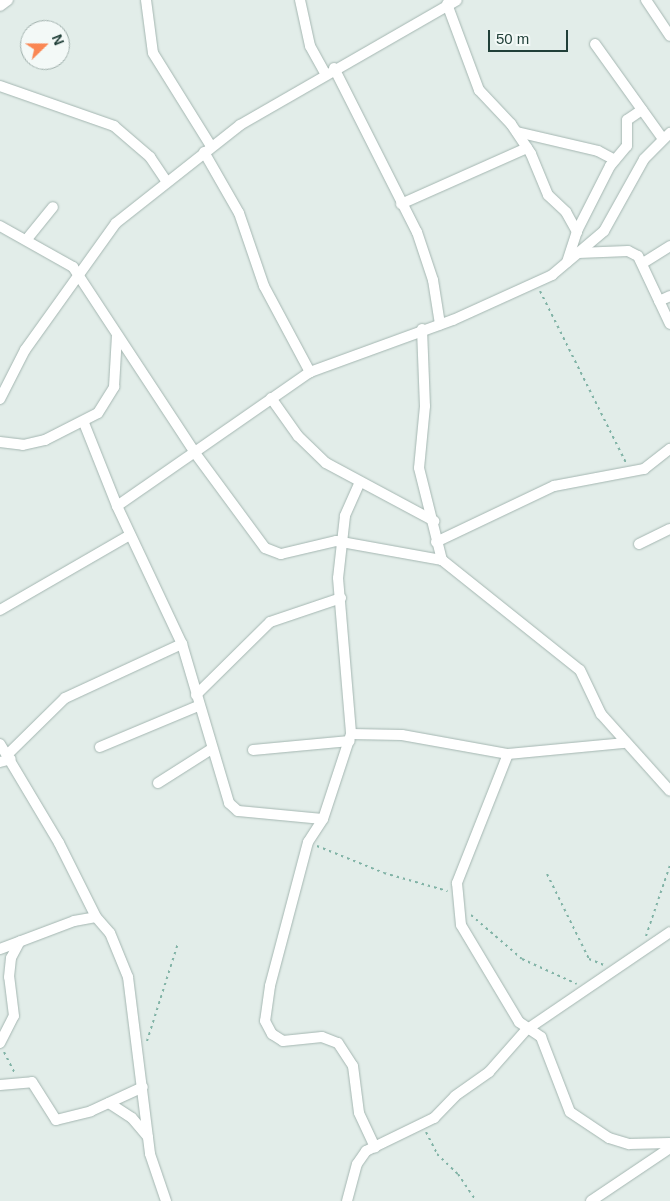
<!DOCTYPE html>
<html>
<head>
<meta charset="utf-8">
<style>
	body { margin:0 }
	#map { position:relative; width:670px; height:1201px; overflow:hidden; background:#e2ede9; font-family:Arial,sans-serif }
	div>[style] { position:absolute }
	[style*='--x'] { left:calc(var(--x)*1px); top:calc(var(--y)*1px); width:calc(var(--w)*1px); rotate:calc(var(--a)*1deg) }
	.path>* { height:2px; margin-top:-1px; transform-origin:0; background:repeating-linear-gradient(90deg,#81b3a6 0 2.5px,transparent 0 6.5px) }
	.roads { filter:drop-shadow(0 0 1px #a4b6b1) drop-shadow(0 0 1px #a4b6b1) }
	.street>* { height:10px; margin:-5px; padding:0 5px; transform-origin:5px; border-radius:5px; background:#fff }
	span { translate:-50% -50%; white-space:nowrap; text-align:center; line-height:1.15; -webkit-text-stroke:4.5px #f3f9f7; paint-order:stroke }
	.north { position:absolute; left:20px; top:20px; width:50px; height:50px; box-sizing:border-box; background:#f3f9f7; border:1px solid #9fafab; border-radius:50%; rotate:68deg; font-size:14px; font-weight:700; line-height:20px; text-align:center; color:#214039 }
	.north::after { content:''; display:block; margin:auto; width:18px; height:22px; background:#fa8753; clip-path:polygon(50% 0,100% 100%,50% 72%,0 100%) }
	.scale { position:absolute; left:488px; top:30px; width:80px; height:22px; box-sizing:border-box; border:2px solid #214039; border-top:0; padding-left:6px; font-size:15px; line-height:18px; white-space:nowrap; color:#214039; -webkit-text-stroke:4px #f3f9f7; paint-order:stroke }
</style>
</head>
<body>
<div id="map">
	<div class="path">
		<i style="--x:540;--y:291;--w:192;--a:63.4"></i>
		<i style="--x:317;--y:846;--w:72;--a:21.9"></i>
		<i style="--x:384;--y:873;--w:66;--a:15.9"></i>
		<i style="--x:547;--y:874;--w:95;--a:63.7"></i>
		<i style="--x:589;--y:959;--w:16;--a:22"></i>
		<i style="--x:471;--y:915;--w:67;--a:40.8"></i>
		<i style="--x:522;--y:959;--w:60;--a:24.4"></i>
		<i style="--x:646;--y:936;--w:75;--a:-71.3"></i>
		<i style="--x:147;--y:1041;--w:103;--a:-72.4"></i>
		<i style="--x:4;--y:1052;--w:25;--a:63"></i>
		<i style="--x:426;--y:1132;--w:25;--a:63"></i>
		<i style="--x:437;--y:1154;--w:29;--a:44"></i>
		<i style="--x:458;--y:1174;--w:32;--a:56"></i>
	</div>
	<div class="roads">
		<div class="street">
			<i style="--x:146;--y:0;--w:53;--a:82.5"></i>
			<i style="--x:153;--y:53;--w:110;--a:58.1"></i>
			<i style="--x:300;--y:0;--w:47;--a:77.7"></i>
			<i style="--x:310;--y:46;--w:31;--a:61"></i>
			<i style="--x:646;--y:0;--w:43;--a:56.3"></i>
			<i style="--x:447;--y:4;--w:92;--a:69.6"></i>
			<i style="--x:479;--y:90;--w:47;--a:46.7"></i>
			<i style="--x:511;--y:124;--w:36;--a:56"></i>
			<i style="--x:531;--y:154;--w:44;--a:67.5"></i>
			<i style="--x:548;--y:195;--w:25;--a:43"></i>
			<i style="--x:566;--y:212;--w:23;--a:61"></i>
			<i style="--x:0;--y:6;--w:10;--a:-37"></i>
			<i style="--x:595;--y:44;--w:117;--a:54.4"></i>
			<i style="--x:334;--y:68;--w:184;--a:63.2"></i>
			<i style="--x:417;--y:232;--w:51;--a:71.6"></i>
			<i style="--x:433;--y:280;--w:45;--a:81"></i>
			<i style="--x:0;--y:86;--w:121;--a:19.3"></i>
			<i style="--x:114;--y:126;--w:48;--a:40.7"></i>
			<i style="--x:150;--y:157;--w:29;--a:56"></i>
			<i style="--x:517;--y:132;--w:83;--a:13.2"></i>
			<i style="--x:598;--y:151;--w:19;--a:28"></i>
			<i style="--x:204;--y:152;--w:70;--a:60.2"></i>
			<i style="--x:239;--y:213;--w:77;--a:71.1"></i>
			<i style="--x:264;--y:286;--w:98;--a:61.9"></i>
			<i style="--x:401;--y:204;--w:138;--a:-24"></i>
			<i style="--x:0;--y:226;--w:84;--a:29.3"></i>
			<i style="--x:73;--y:267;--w:222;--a:56.7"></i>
			<i style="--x:195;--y:453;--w:118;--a:53.6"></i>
			<i style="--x:265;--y:548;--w:17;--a:21"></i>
			<i style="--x:281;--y:554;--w:57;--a:-13.3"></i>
			<i style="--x:336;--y:541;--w:108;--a:10.2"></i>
			<i style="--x:27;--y:239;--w:41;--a:-50.9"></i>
			<i style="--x:578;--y:253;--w:50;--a:-2.3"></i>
			<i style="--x:628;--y:251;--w:11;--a:27"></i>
			<i style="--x:638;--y:256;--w:75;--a:64.8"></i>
			<i style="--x:567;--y:262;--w:35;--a:-72"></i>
			<i style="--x:578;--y:229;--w:71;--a:-63.1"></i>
			<i style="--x:610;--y:166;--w:26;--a:-50"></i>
			<i style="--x:627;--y:146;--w:26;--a:-90"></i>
			<i style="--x:627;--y:120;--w:18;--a:-34"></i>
			<i style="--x:643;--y:263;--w:32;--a:-32"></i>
			<i style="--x:659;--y:301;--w:12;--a:-24"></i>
			<i style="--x:422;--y:329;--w:77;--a:87.8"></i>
			<i style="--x:425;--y:406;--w:62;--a:95.5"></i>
			<i style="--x:419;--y:468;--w:95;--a:76"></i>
			<i style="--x:442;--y:560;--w:176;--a:38.6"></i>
			<i style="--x:580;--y:670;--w:49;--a:64.5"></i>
			<i style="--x:601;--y:714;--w:103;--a:48.1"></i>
			<i style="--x:271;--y:398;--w:47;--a:54.6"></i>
			<i style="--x:298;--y:436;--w:39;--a:44"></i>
			<i style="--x:326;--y:463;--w:123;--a:28.2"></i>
			<i style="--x:0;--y:399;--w:55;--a:-63"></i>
			<i style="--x:25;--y:350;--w:156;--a:-54.4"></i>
			<i style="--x:116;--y:223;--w:158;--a:-38.3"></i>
			<i style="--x:240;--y:125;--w:250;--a:-29.9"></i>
			<i style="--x:84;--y:423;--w:89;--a:68.3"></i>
			<i style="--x:117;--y:506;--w:153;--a:64.8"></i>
			<i style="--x:182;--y:644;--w:166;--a:73.5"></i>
			<i style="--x:229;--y:803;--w:12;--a:42"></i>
			<i style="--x:238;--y:811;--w:85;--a:5.4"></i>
			<i style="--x:0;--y:442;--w:23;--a:7"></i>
			<i style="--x:23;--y:445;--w:23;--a:-13"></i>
			<i style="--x:45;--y:440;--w:59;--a:-27"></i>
			<i style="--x:98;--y:413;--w:31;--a:-58"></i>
			<i style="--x:114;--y:387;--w:52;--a:-86.7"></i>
			<i style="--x:359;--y:484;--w:35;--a:114"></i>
			<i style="--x:345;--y:516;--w:62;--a:96.4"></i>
			<i style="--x:338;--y:578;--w:157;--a:85.2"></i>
			<i style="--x:351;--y:734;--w:89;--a:108.2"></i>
			<i style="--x:323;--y:819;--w:27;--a:123"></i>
			<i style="--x:308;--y:842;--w:149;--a:104.8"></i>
			<i style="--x:270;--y:986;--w:35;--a:98"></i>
			<i style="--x:265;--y:1021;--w:15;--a:62"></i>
			<i style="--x:272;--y:1034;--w:13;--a:32"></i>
			<i style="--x:283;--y:1041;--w:39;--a:-6"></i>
			<i style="--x:322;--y:1037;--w:17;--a:21"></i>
			<i style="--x:338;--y:1043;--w:27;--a:57"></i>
			<i style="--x:353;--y:1066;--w:47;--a:82.7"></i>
			<i style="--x:359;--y:1113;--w:38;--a:65"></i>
			<i style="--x:117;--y:506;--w:235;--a:-34.8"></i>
			<i style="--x:310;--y:372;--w:152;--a:-20"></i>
			<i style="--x:453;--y:320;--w:109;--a:-24.4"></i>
			<i style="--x:552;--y:275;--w:68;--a:-40.2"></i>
			<i style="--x:604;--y:231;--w:82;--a:-60.9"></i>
			<i style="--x:644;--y:159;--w:37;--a:-45"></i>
			<i style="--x:436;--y:542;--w:131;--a:-25.4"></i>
			<i style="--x:554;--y:486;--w:92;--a:-10.7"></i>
			<i style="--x:644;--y:469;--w:33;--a:-38"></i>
			<i style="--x:639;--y:544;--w:34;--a:-26"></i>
			<i style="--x:0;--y:610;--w:150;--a:-30"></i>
			<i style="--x:196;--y:695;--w:104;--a:-44.6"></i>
			<i style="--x:270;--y:622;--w:75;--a:-18.7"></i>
			<i style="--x:351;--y:734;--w:51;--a:1.1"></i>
			<i style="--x:402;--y:735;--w:108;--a:10.2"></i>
			<i style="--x:508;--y:754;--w:118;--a:-5.4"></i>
			<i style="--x:0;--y:744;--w:115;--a:59.2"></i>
			<i style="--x:59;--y:843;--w:83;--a:63.4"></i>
			<i style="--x:96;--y:917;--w:21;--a:49"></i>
			<i style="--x:110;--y:933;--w:48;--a:67.8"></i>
			<i style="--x:128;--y:977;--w:178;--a:82.9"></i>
			<i style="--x:150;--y:1154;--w:50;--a:71.2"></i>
			<i style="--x:100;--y:747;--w:106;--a:-22.7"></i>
			<i style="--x:253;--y:750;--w:97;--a:-5.3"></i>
			<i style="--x:508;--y:754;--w:139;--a:111.6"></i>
			<i style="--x:457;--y:883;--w:42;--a:84.6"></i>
			<i style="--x:461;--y:925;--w:113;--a:59.1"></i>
			<i style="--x:519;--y:1022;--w:27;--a:34"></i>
			<i style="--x:541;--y:1037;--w:80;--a:68.9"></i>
			<i style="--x:570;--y:1112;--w:47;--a:33.7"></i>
			<i style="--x:609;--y:1138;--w:21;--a:17"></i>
			<i style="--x:629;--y:1144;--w:41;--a:-1.4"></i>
			<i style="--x:7;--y:755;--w:81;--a:-44.5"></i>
			<i style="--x:65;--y:698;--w:129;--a:-24.8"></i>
			<i style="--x:0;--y:762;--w:11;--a:-15"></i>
			<i style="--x:158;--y:783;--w:62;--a:-32.4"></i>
			<i style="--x:0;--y:949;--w:79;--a:-20.7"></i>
			<i style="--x:74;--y:921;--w:22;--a:-10"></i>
			<i style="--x:0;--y:1043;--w:30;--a:-63"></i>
			<i style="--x:14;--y:1016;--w:39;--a:-97"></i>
			<i style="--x:9;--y:977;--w:19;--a:-84"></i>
			<i style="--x:11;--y:958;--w:19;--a:-62"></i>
			<i style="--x:0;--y:1085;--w:32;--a:-5"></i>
			<i style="--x:32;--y:1082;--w:45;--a:57.7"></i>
			<i style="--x:56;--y:1120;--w:36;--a:-14"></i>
			<i style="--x:91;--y:1111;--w:57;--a:-24.8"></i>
			<i style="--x:109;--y:1103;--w:27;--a:33"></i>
			<i style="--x:132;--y:1118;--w:25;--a:50"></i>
			<i style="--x:347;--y:1201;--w:38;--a:-75"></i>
			<i style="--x:357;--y:1164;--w:16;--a:-55"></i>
			<i style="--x:366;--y:1151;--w:76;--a:-25.9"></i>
			<i style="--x:434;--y:1118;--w:30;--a:-46"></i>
			<i style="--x:455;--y:1096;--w:42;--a:-35.2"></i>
			<i style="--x:489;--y:1072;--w:56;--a:-48.6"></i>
			<i style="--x:526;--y:1030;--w:174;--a:-34.2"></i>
			<i style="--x:591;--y:1201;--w:95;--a:-33.9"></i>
		</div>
	</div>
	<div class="north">N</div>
	<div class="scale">50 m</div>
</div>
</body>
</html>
